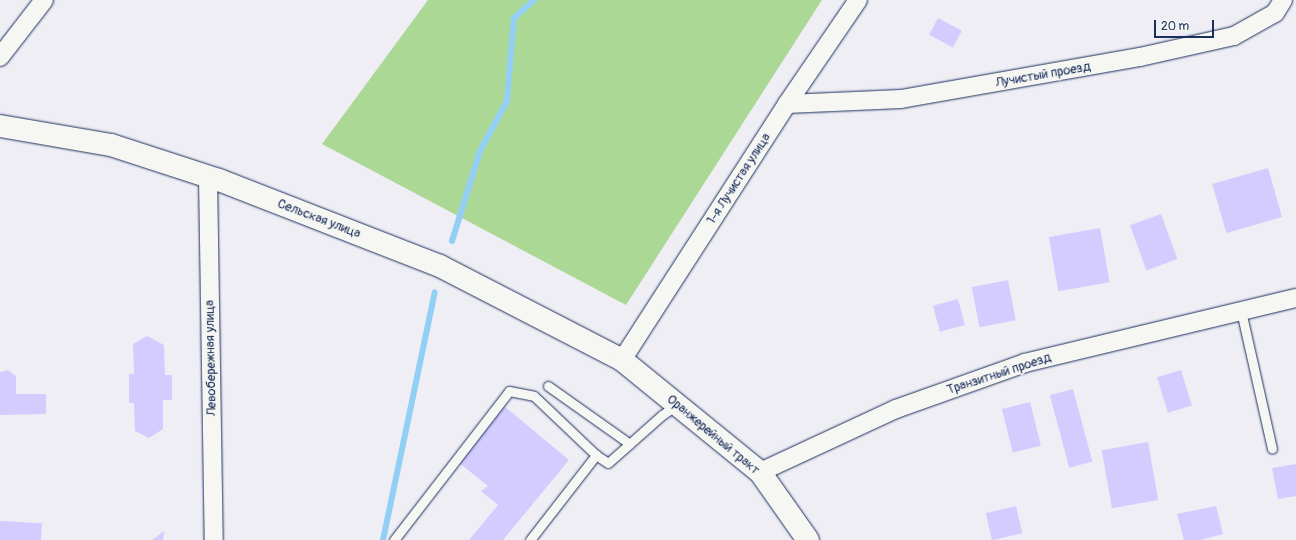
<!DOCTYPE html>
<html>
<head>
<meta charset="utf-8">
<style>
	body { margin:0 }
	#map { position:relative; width:1296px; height:540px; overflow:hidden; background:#efeef5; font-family:Pangolin,sans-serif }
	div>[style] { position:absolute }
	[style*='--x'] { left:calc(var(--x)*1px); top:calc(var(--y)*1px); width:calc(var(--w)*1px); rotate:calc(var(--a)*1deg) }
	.green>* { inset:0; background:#acd896 }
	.stream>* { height:6px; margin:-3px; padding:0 3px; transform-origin:3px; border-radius:3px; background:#93cff4 }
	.building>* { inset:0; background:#d4ccff; transform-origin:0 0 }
	.roads { filter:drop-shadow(0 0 1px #1b2f5e) drop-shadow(0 0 1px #1b2f5e) }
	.service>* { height:9px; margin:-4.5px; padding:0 4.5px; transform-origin:4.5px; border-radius:4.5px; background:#f6f6f2 }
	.minor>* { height:18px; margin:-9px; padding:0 9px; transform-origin:9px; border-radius:9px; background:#f6f6f2 }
	.tertiary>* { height:22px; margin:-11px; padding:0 11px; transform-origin:11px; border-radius:11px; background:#f6f6f2 }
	span { translate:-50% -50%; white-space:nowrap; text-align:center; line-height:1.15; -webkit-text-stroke:3.5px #f6f6f2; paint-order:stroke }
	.street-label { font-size:13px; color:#1b2f5e }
	.scale { position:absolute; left:1154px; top:20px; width:60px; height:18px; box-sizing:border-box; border:2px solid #1b2f5e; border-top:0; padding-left:5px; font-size:12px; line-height:14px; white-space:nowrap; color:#1b2f5e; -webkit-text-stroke:3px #f6f6f2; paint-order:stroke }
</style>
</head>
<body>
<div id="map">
	<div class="green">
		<i style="clip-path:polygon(428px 0,822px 0,626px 305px,322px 144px)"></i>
	</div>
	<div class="stream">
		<i style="--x:452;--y:241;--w:94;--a:-72.7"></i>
		<i style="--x:480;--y:151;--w:57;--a:-61.6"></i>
		<i style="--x:507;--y:101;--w:83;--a:-85.2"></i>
		<i style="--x:514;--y:18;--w:27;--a:-42"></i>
		<i style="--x:383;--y:540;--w:253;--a:-78.2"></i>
	</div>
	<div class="building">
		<i style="left:938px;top:18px;width:27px;height:19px;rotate:28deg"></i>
		<i style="left:1268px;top:168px;width:51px;height:58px;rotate:74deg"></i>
		<i style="left:1161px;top:214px;width:48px;height:33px;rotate:70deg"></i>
		<i style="left:1100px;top:228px;width:55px;height:52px;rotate:80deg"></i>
		<i style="left:1008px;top:280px;width:41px;height:37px;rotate:79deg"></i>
		<i style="left:958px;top:299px;width:27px;height:26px;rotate:75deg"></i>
		<i style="clip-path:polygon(147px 336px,164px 345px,165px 375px,172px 375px,172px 400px,163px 400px,163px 429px,149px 438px,135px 431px,134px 403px,129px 403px,129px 374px,134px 374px,133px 344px)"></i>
		<i style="clip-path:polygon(8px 370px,16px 376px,16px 394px,46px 394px,46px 414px,0 415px,0 372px)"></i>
		<i style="left:1181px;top:370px;width:37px;height:25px;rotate:73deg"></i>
		<i style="left:1073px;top:389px;width:75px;height:24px;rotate:75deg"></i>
		<i style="left:1030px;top:402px;width:45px;height:29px;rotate:76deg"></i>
		<i style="clip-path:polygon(504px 406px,569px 460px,503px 540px,469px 540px,498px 505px,481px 491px,488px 486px,458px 462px)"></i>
		<i style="left:1148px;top:442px;width:59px;height:47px;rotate:80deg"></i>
		<i style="clip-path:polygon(1296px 464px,1296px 496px,1278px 499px,1272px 468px)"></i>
		<i style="left:1016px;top:506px;width:28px;height:31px;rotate:77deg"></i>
		<i style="clip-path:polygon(1216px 506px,1223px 534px,1201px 540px,1184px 540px,1177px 514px)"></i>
		<i style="left:0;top:521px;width:42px;height:19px;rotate:3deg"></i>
		<i style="clip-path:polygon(164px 531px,163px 540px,152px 540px)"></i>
	</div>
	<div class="roads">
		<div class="service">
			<i style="--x:1241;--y:311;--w:141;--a:77.3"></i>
			<i style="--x:548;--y:386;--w:100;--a:35.3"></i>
			<i style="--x:394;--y:540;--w:188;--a:-52.3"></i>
			<i style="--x:509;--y:391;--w:25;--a:11"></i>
			<i style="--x:534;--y:396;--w:86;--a:43.6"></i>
			<i style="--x:596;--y:455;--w:14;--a:34"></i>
			<i style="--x:608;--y:463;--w:72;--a:-41.6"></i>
			<i style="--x:662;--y:415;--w:18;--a:-34"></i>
			<i style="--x:530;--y:540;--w:108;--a:-52.2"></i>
		</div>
		<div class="minor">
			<i style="--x:0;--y:57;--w:72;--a:-52.3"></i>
			<i style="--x:787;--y:104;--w:114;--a:-2.5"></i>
			<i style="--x:901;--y:99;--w:243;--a:-10"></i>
			<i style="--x:1140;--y:57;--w:96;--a:-12.6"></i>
			<i style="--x:1234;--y:36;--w:47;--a:-29.3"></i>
			<i style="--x:1275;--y:13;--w:15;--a:-58"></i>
			<i style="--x:208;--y:177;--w:363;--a:89.1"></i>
			<i style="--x:622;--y:360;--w:305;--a:-57.2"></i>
			<i style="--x:787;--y:104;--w:126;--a:-55.7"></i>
			<i style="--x:760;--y:472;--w:150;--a:-24.9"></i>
			<i style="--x:896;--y:409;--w:137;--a:-19.6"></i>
			<i style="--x:1025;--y:363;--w:279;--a:-13.5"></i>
		</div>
		<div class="tertiary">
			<i style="--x:0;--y:126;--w:113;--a:9.7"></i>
			<i style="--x:111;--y:145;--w:114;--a:18"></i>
			<i style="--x:219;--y:180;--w:237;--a:21.3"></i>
			<i style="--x:440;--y:266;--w:205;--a:27.3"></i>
			<i style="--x:622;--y:360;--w:178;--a:39.1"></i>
			<i style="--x:760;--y:472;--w:83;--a:54.8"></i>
		</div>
	</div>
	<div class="street-label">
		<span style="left:1043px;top:75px;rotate:-10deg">Лучистый проезд</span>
		<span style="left:739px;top:179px;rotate:-57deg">1-я Лучистая улица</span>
		<span style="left:319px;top:219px;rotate:21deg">Сельская улица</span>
		<span style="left:211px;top:358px;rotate:-91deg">Левобережная улица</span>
		<span style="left:999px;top:374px;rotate:-18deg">Транзитный проезд</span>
		<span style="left:713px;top:435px;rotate:40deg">Оранжерейный тракт</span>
	</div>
	<div class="scale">20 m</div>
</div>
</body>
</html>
